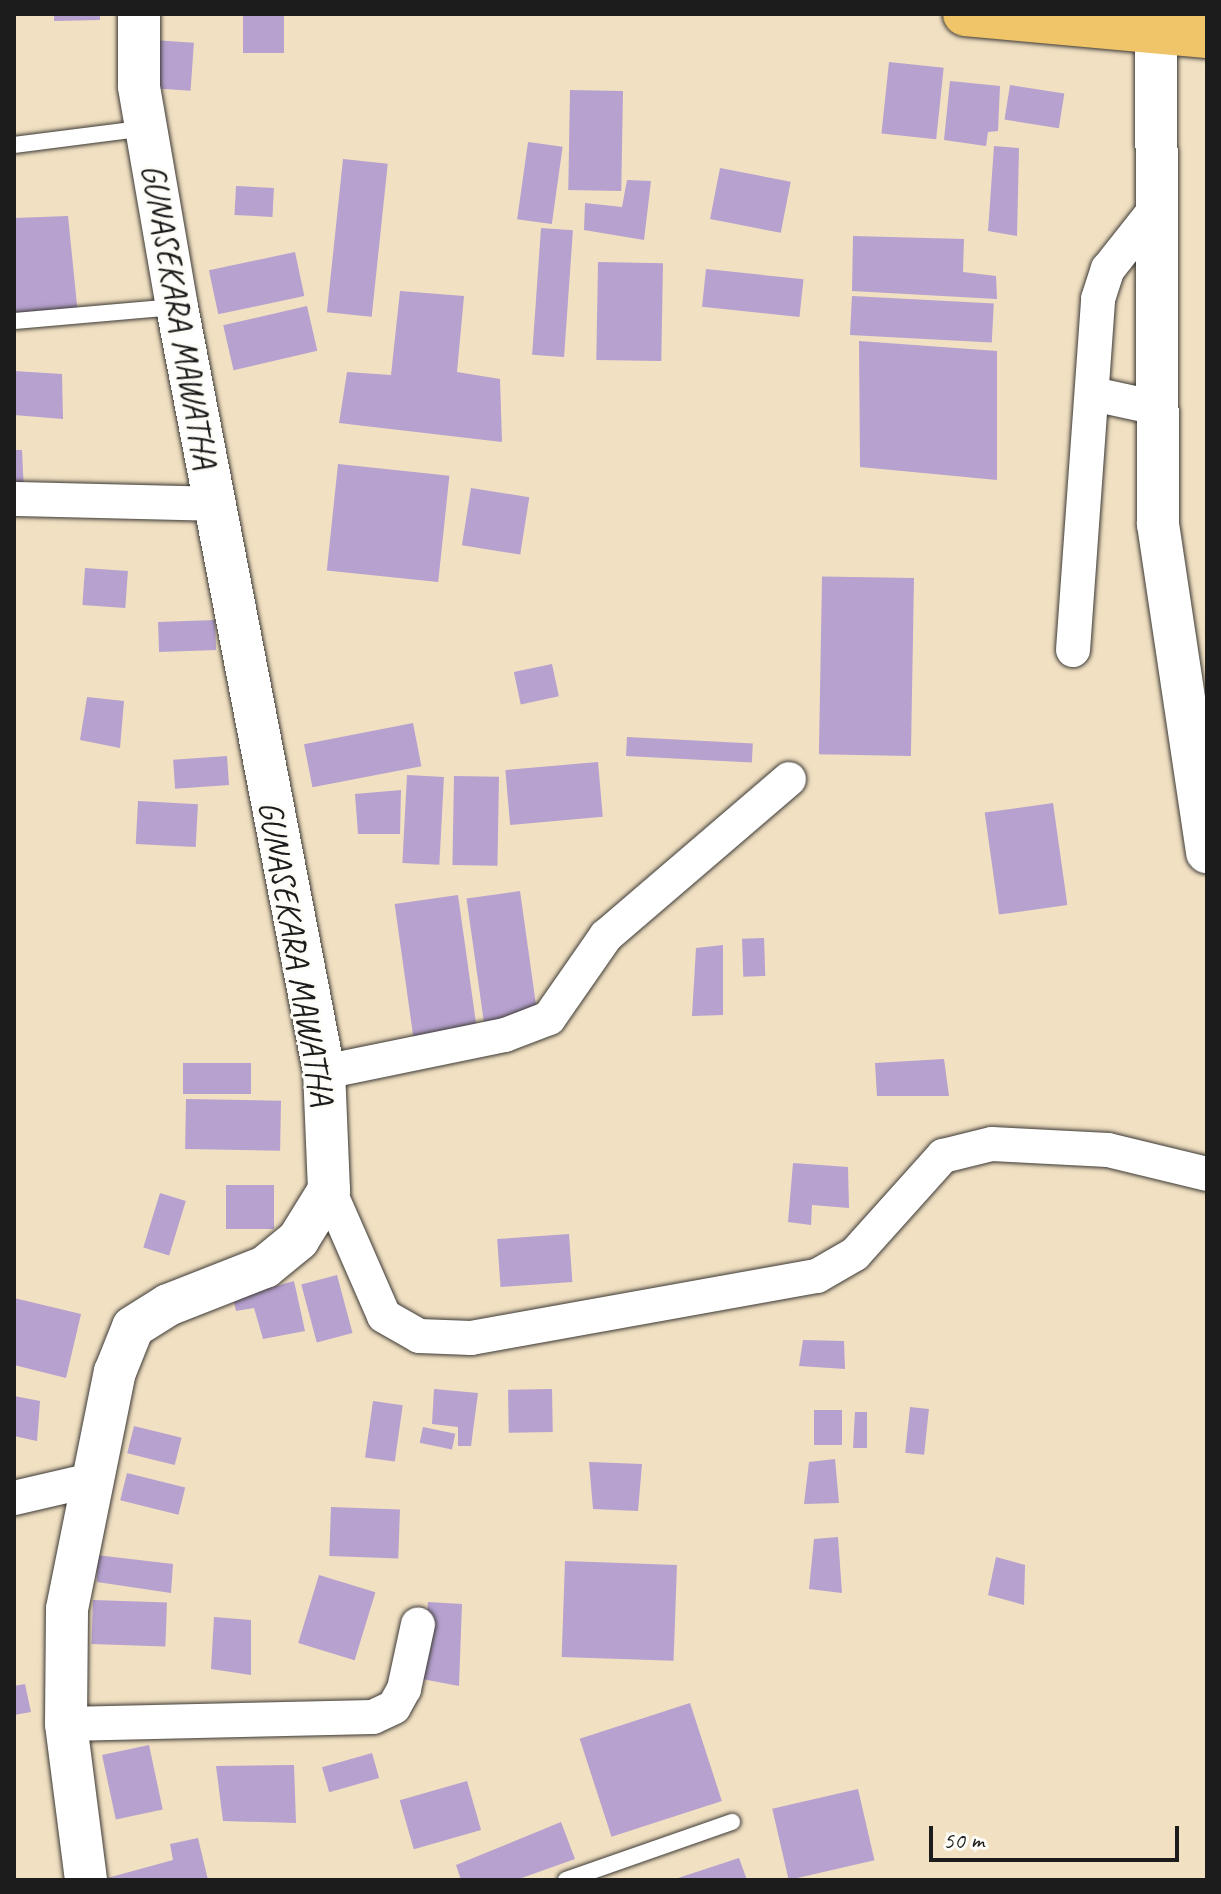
<!DOCTYPE html>
<html>
<head>
<meta charset="utf-8">
<style>
	body { margin:0 }
	#map { position:relative; width:1221px; height:1894px; overflow:hidden; background:#f1e0c2; font-family:Caveat,sans-serif }
	div>[style] { position:absolute }
	[style*='--x'] { left:calc(var(--x)*1px); top:calc(var(--y)*1px); width:calc(var(--w)*1px); rotate:calc(var(--a)*1deg) }
	.building>* { inset:0; background:#b6a1cf; transform-origin:0 0 }
	.roads { filter:drop-shadow(0 0 2px #3c3935) drop-shadow(0 0 2px #3c3935) }
	.service>* { height:16px; margin:-8px; padding:0 8px; transform-origin:8px; border-radius:8px; background:#fff }
	.minor>* { height:34px; margin:-17px; padding:0 17px; transform-origin:17px; border-radius:17px; background:#fff }
	.tertiary>* { height:42px; margin:-21px; padding:0 21px; transform-origin:21px; border-radius:21px; background:#fff }
	.trunk>* { height:44px; margin:-22px; padding:0 22px; transform-origin:22px; border-radius:22px; background:#f0c469 }
	span { translate:-50% -50%; white-space:nowrap; text-align:center; line-height:1.15; -webkit-text-stroke:6px #fdfcf7; paint-order:stroke }
	.street-label { font-size:34px; color:#1c1c1c }
	.frame { position:absolute; inset:0; border:16px solid #1c1c1c; pointer-events:none }
	.scale { position:absolute; left:929px; top:1826px; width:250px; height:36px; box-sizing:border-box; border:4px solid #1c1c1c; border-top:0; padding-left:10px; font-size:24px; line-height:28px; white-space:nowrap; color:#1c1c1c; -webkit-text-stroke:6px #fdfcf7; paint-order:stroke }
</style>
</head>
<body>
<div id="map">
	<div class="building">
		<i style="clip-path:polygon(54px 14px,100px 14px,100px 20px,54px 21px)"></i>
		<i style="left:243px;top:14px;width:41px;height:39px"></i>
		<i style="left:153px;top:40px;width:41px;height:48px;rotate:4deg"></i>
		<i style="left:889px;top:62px;width:55px;height:72px;rotate:6deg"></i>
		<i style="clip-path:polygon(950px 81px,1000px 86px,998px 131px,988px 132px,986px 146px,944px 140px)"></i>
		<i style="left:1010px;top:85px;width:55px;height:35px;rotate:9deg"></i>
		<i style="left:623px;top:91px;width:100px;height:53px;rotate:91deg"></i>
		<i style="left:528px;top:142px;width:35px;height:78px;rotate:8deg"></i>
		<i style="clip-path:polygon(994px 146px,1019px 148px,1017px 236px,988px 231px)"></i>
		<i style="left:343px;top:159px;width:45px;height:154px;rotate:6deg"></i>
		<i style="left:720px;top:168px;width:72px;height:52px;rotate:11deg"></i>
		<i style="clip-path:polygon(627px 180px,651px 181px,644px 240px,584px 230px,585px 203px,622px 207px)"></i>
		<i style="left:236px;top:186px;width:38px;height:29px;rotate:3deg"></i>
		<i style="clip-path:polygon(68px 216px,78px 315px,14px 313px,14px 218px)"></i>
		<i style="left:541px;top:228px;width:32px;height:127px;rotate:4deg"></i>
		<i style="clip-path:polygon(853px 236px,964px 239px,963px 272px,996px 276px,997px 299px,852px 291px)"></i>
		<i style="left:295px;top:252px;width:45px;height:88px;rotate:78deg"></i>
		<i style="left:598px;top:262px;width:65px;height:98px;rotate:1deg"></i>
		<i style="left:706px;top:269px;width:98px;height:38px;rotate:6deg"></i>
		<i style="clip-path:polygon(400px 291px,464px 296px,457px 372px,500px 379px,502px 442px,339px 423px,347px 372px,391px 375px)"></i>
		<i style="left:852px;top:296px;width:142px;height:39px;rotate:3deg"></i>
		<i style="left:307px;top:306px;width:46px;height:86px;rotate:77deg"></i>
		<i style="clip-path:polygon(859px 341px,997px 351px,997px 480px,860px 467px)"></i>
		<i style="clip-path:polygon(14px 371px,62px 374px,63px 419px,14px 415px)"></i>
		<i style="clip-path:polygon(14px 450px,22px 450px,24px 492px,14px 491px)"></i>
		<i style="left:338px;top:464px;width:112px;height:107px;rotate:6deg"></i>
		<i style="left:471px;top:488px;width:59px;height:58px;rotate:9deg"></i>
		<i style="left:85px;top:568px;width:43px;height:37px;rotate:4deg"></i>
		<i style="left:914px;top:578px;width:178px;height:92px;rotate:91deg"></i>
		<i style="left:215px;top:620px;width:30px;height:57px;rotate:88deg"></i>
		<i style="left:552px;top:664px;width:33px;height:39px;rotate:78deg"></i>
		<i style="clip-path:polygon(87px 697px,124px 701px,120px 748px,80px 740px)"></i>
		<i style="left:413px;top:723px;width:44px;height:111px;rotate:79deg"></i>
		<i style="left:627px;top:737px;width:126px;height:19px;rotate:3deg"></i>
		<i style="left:227px;top:756px;width:29px;height:54px;rotate:86deg"></i>
		<i style="left:598px;top:762px;width:55px;height:93px;rotate:85deg"></i>
		<i style="left:407px;top:775px;width:37px;height:88px;rotate:3deg"></i>
		<i style="left:454px;top:776px;width:45px;height:89px;rotate:1deg"></i>
		<i style="clip-path:polygon(401px 790px,400px 834px,358px 834px,355px 794px)"></i>
		<i style="left:138px;top:801px;width:60px;height:43px;rotate:3deg"></i>
		<i style="left:1053px;top:803px;width:103px;height:69px;rotate:82deg"></i>
		<i style="left:520px;top:891px;width:127px;height:54px;rotate:82deg"></i>
		<i style="left:458px;top:895px;width:140px;height:64px;rotate:82deg"></i>
		<i style="left:764px;top:938px;width:38px;height:22px;rotate:88deg"></i>
		<i style="clip-path:polygon(723px 945px,723px 1015px,692px 1016px,696px 948px)"></i>
		<i style="clip-path:polygon(944px 1059px,949px 1096px,877px 1096px,875px 1063px)"></i>
		<i style="left:251px;top:1063px;width:31px;height:68px;rotate:90deg"></i>
		<i style="left:186px;top:1099px;width:95px;height:50px;rotate:1deg"></i>
		<i style="clip-path:polygon(793px 1163px,848px 1167px,849px 1208px,812px 1205px,811px 1225px,788px 1222px)"></i>
		<i style="left:226px;top:1185px;width:48px;height:44px"></i>
		<i style="left:160px;top:1193px;width:27px;height:57px;rotate:17deg"></i>
		<i style="left:569px;top:1234px;width:48px;height:72px;rotate:86deg"></i>
		<i style="left:337px;top:1275px;width:60px;height:37px;rotate:75deg"></i>
		<i style="clip-path:polygon(294px 1281px,305px 1331px,263px 1339px,254px 1308px,236px 1311px,233px 1298px)"></i>
		<i style="clip-path:polygon(14px 1298px,81px 1314px,66px 1378px,14px 1365px)"></i>
		<i style="clip-path:polygon(803px 1340px,844px 1341px,845px 1369px,799px 1366px)"></i>
		<i style="clip-path:polygon(434px 1389px,478px 1393px,471px 1446px,458px 1446px,458px 1427px,432px 1424px)"></i>
		<i style="left:552px;top:1389px;width:43px;height:44px;rotate:89deg"></i>
		<i style="clip-path:polygon(14px 1396px,40px 1401px,37px 1441px,14px 1436px)"></i>
		<i style="left:373px;top:1401px;width:30px;height:57px;rotate:8deg"></i>
		<i style="left:910px;top:1407px;width:19px;height:46px;rotate:6deg"></i>
		<i style="left:842px;top:1410px;width:35px;height:28px;rotate:90deg"></i>
		<i style="clip-path:polygon(855px 1412px,867px 1412px,867px 1448px,853px 1448px)"></i>
		<i style="left:134px;top:1426px;width:49px;height:28px;rotate:14deg"></i>
		<i style="left:423px;top:1427px;width:33px;height:16px;rotate:12deg"></i>
		<i style="clip-path:polygon(835px 1459px,839px 1503px,804px 1504px,809px 1462px)"></i>
		<i style="clip-path:polygon(589px 1462px,642px 1464px,638px 1511px,593px 1509px)"></i>
		<i style="left:127px;top:1473px;width:60px;height:28px;rotate:14deg"></i>
		<i style="left:331px;top:1507px;width:69px;height:49px;rotate:2deg"></i>
		<i style="clip-path:polygon(838px 1537px,842px 1593px,809px 1589px,814px 1539px)"></i>
		<i style="clip-path:polygon(96px 1555px,173px 1564px,171px 1593px,97px 1582px)"></i>
		<i style="clip-path:polygon(996px 1557px,1025px 1565px,1024px 1605px,988px 1595px)"></i>
		<i style="left:565px;top:1561px;width:112px;height:96px;rotate:2deg"></i>
		<i style="left:319px;top:1575px;width:59px;height:71px;rotate:17deg"></i>
		<i style="left:93px;top:1600px;width:74px;height:44px;rotate:2deg"></i>
		<i style="clip-path:polygon(428px 1602px,462px 1604px,459px 1686px,422px 1679px)"></i>
		<i style="clip-path:polygon(214px 1617px,251px 1620px,251px 1675px,211px 1669px)"></i>
		<i style="clip-path:polygon(25px 1684px,31px 1712px,14px 1715px,14px 1686px)"></i>
		<i style="left:690px;top:1703px;width:103px;height:116px;rotate:72deg"></i>
		<i style="left:149px;top:1745px;width:66px;height:48px;rotate:78deg"></i>
		<i style="left:372px;top:1753px;width:26px;height:52px;rotate:74deg"></i>
		<i style="clip-path:polygon(294px 1765px,296px 1823px,223px 1821px,216px 1766px)"></i>
		<i style="left:467px;top:1781px;width:51px;height:70px;rotate:74deg"></i>
		<i style="left:858px;top:1789px;width:73px;height:88px;rotate:77deg"></i>
		<i style="clip-path:polygon(561px 1822px,575px 1859px,516px 1880px,461px 1880px,456px 1865px)"></i>
		<i style="clip-path:polygon(198px 1838px,208px 1880px,100px 1880px,173px 1860px,170px 1844px)"></i>
		<i style="clip-path:polygon(739px 1858px,747px 1880px,675px 1880px,675px 1879px)"></i>
	</div>
	<div class="roads">
		<div class="service">
			<i style="--x:14;--y:145;--w:133;--a:-7.3"></i>
			<i style="--x:14;--y:321;--w:162;--a:-5"></i>
			<i style="--x:566;--y:1880;--w:176;--a:-19.3"></i>
		</div>
		<div class="minor">
			<i style="--x:1093;--y:394;--w:66;--a:12.2"></i>
			<i style="--x:14;--y:499;--w:201;--a:1.4"></i>
			<i style="--x:1073;--y:650;--w:352;--a:-85.9"></i>
			<i style="--x:1098;--y:299;--w:32;--a:-72"></i>
			<i style="--x:1108;--y:269;--w:74;--a:-51.6"></i>
			<i style="--x:324;--y:1072;--w:185;--a:-11.6"></i>
			<i style="--x:505;--y:1035;--w:47;--a:-21.1"></i>
			<i style="--x:549;--y:1018;--w:100;--a:-55.2"></i>
			<i style="--x:606;--y:936;--w:241;--a:-40.6"></i>
			<i style="--x:329;--y:1190;--w:137;--a:66.4"></i>
			<i style="--x:384;--y:1316;--w:40;--a:29.7"></i>
			<i style="--x:419;--y:1336;--w:52;--a:2.2"></i>
			<i style="--x:471;--y:1338;--w:352;--a:-10.2"></i>
			<i style="--x:817;--y:1276;--w:44;--a:-30.1"></i>
			<i style="--x:855;--y:1254;--w:132;--a:-48.1"></i>
			<i style="--x:943;--y:1156;--w:50;--a:-13.8"></i>
			<i style="--x:992;--y:1144;--w:116;--a:3"></i>
			<i style="--x:1108;--y:1150;--w:102;--a:13.6"></i>
			<i style="--x:14;--y:1498;--w:80;--a:-13"></i>
			<i style="--x:66;--y:1724;--w:307;--a:-1.3"></i>
			<i style="--x:373;--y:1717;--w:23;--a:-25"></i>
			<i style="--x:394;--y:1707;--w:21;--a:-61"></i>
			<i style="--x:404;--y:1689;--w:66;--a:-77.8"></i>
		</div>
		<div class="tertiary">
			<i style="--x:1156;--y:14;--w:510;--a:89.78"></i>
			<i style="--x:1158;--y:524;--w:332;--a:81.5"></i>
			<i style="--x:86;--y:1880;--w:157;--a:-97.3"></i>
			<i style="--x:66;--y:1724;--w:115;--a:-89.5"></i>
			<i style="--x:67;--y:1609;--w:242;--a:-78.6"></i>
			<i style="--x:115;--y:1372;--w:48;--a:-68.2"></i>
			<i style="--x:133;--y:1327;--w:41;--a:-32.2"></i>
			<i style="--x:168;--y:1305;--w:104;--a:-21.4"></i>
			<i style="--x:265;--y:1267;--w:43;--a:-39.3"></i>
			<i style="--x:298;--y:1240;--w:59;--a:-58.2"></i>
			<i style="--x:329;--y:1190;--w:118;--a:-92.4"></i>
			<i style="--x:324;--y:1072;--w:779;--a:-100.88"></i>
			<i style="--x:177;--y:307;--w:224;--a:-99.8"></i>
			<i style="--x:139;--y:86;--w:72;--a:-90"></i>
		</div>
		<div class="trunk">
			<i style="--x:965;--y:14;--w:243;--a:5.2"></i>
		</div>
	</div>
	<div class="street-label">
		<span style="left:180px;top:316px;rotate:80deg">GUNASEKARA MAWATHA</span>
		<span style="left:297px;top:953px;rotate:80deg">GUNASEKARA MAWATHA</span>
	</div>
	<div class="frame"></div>
	<div class="scale">50 m</div>
</div>
</body>
</html>
